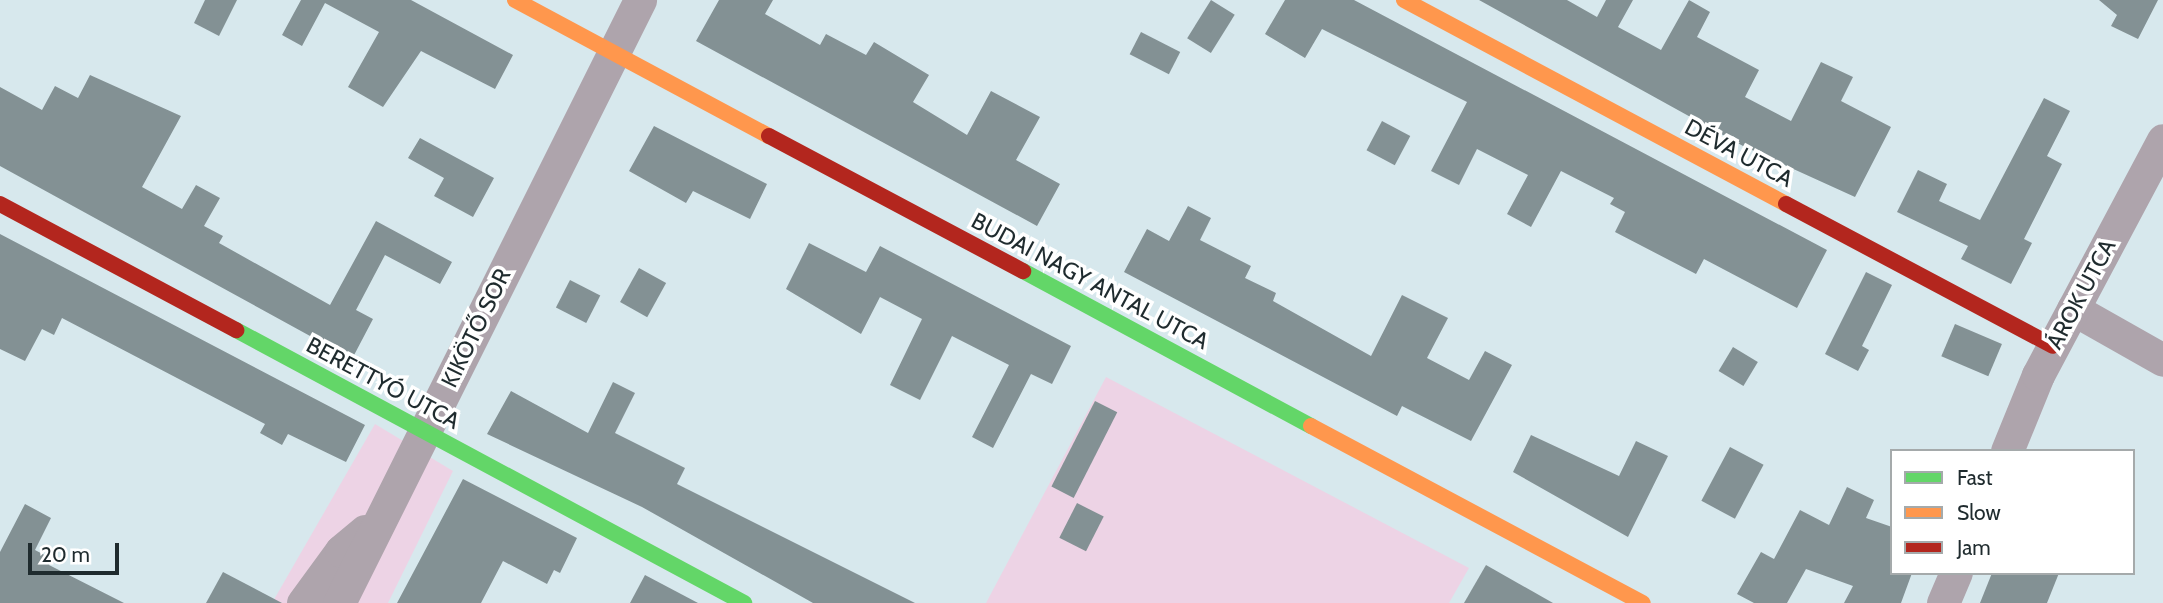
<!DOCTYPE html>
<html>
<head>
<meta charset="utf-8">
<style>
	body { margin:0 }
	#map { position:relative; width:2163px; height:603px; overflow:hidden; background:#d7e8ed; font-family:Cabin,sans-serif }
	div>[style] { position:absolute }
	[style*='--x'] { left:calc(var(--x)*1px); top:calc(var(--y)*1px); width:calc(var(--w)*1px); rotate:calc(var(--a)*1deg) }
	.green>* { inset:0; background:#edd3e5 }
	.building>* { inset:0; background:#839194; transform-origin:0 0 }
	.street>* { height:33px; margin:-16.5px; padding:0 16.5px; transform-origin:16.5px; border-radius:16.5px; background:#aea4ac }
	.fast>* { height:16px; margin:-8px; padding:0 8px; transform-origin:8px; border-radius:8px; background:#63d668 }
	.slow>* { height:16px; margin:-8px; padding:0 8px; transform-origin:8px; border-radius:8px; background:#ff974d }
	.jam>* { height:16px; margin:-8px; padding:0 8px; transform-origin:8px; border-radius:8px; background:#b3261e }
	span { translate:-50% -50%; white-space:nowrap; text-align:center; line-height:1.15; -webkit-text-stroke:7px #fff; paint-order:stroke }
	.street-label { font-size:23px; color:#1f2b2e }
	.legend { position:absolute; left:1890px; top:449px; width:245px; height:126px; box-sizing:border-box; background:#fff; border:2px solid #a5aaab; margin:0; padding:9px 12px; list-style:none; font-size:21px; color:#1f2b2e }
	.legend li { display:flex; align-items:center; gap:14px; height:35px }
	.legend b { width:35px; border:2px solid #a5aaab }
	.scale { position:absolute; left:28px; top:543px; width:91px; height:32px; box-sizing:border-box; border:4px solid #1f2b2e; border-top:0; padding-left:9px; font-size:21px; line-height:24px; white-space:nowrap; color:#1f2b2e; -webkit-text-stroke:5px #fff; paint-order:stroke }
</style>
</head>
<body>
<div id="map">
	<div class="green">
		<i style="clip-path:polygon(1106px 377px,1469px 568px,1449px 603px,986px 603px)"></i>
		<i style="clip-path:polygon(375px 424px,453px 471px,388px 603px,272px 603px)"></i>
	</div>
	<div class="building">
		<i style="clip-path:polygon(205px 0,237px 0,219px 36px,194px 23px)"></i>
		<i style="clip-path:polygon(301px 0,411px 0,513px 55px,495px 89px,421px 51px,383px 107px,348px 87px,379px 32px,325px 3px,302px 46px,282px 35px)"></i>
		<i style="clip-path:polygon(719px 0,773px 0,765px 14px,820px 45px,826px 34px,866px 55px,874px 42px,929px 75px,913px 102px,967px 135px,991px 91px,1040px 117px,1016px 160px,1060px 184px,1037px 226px,696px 41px)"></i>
		<i style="left:1211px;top:0;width:28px;height:45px;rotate:32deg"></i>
		<i style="clip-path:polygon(1285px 0,1354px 0,1827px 250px,1797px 308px,1704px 259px,1696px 274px,1615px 232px,1625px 212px,1610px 204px,1614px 198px,1561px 171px,1531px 227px,1507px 214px,1528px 175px,1477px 149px,1459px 185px,1431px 171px,1467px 102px,1322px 29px,1305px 58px,1265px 34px)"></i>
		<i style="clip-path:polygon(1479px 0,1567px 0,1597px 17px,1606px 0,1633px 0,1618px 27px,1661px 50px,1689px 0,1710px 12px,1697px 37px,1759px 70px,1745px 97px,1791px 121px,1821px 62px,1853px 77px,1841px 101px,1891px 127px,1855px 197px,1743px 146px)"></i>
		<i style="clip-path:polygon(2099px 0,2158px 0,2138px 39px,2111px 26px,2117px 15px)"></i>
		<i style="left:1141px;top:32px;width:44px;height:25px;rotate:27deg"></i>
		<i style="clip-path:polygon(90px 75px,181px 116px,142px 187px,182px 209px,196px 185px,220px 198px,204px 226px,223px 236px,219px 243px,330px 305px,376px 221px,452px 262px,440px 284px,385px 255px,356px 310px,373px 319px,352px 359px,0 166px,0 87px,42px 110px,55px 86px,78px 98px)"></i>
		<i style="clip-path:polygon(2044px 98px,2070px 111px,2047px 156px,2062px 164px,2024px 239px,2032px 243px,2011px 284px,1961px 259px,1968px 246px,1897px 212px,1918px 170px,1947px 184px,1939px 201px,1980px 220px)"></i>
		<i style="left:1382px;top:121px;width:32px;height:33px;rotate:28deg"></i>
		<i style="clip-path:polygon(654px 126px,767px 184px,750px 219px,693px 191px,686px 203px,629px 171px)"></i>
		<i style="clip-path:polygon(420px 138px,494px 178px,473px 217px,434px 196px,444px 178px,408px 158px)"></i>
		<i style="clip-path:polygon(1188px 206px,1211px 218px,1200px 240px,1251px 266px,1245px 278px,1276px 293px,1273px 301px,1371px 356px,1402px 295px,1448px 318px,1427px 358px,1469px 380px,1485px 351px,1512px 365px,1471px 441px,1402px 406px,1397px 416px,1124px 272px,1147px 229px,1169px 241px)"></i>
		<i style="clip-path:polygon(0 234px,365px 425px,346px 462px,288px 434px,282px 445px,260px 433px,265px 424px,62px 318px,54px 335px,42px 329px,25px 361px,0 349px)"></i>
		<i style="clip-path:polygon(809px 243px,866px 272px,880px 246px,1071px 346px,1052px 384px,1031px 374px,993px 448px,972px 437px,1009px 365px,952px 336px,920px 400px,890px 385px,922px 319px,880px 297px,861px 334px,786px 289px)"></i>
		<i style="left:639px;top:268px;width:31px;height:39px;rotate:29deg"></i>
		<i style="clip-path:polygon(1866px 272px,1892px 285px,1862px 346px,1869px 350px,1858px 371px,1825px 354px)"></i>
		<i style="left:570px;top:280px;width:34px;height:31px;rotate:27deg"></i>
		<i style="left:1955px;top:324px;width:51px;height:35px;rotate:23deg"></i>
		<i style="left:1733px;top:347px;width:29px;height:28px;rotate:31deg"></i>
		<i style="clip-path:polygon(613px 382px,635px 393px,615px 433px,685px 468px,677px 484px,915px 603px,813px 603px,642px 507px,487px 434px,511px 391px,588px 433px)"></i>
		<i style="left:1095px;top:401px;width:25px;height:96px;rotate:27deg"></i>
		<i style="clip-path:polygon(1531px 435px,1619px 476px,1636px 441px,1668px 456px,1628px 537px,1513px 472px)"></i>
		<i style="left:1730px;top:447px;width:38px;height:61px;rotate:28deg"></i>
		<i style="clip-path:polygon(463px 479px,577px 538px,560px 573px,554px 570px,547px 584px,503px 561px,481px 603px,397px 603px)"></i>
		<i style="clip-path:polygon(1847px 487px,1874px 500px,1866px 518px,1892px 527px,1892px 573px,1912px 573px,1901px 603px,1844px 603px,1853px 586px,1806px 569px,1787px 603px,1754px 603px,1737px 594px,1761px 552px,1774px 559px,1800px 510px,1829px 525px)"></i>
		<i style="left:1077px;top:503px;width:30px;height:39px;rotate:27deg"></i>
		<i style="clip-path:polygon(25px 504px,51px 518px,35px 550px,52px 559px,49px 565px,124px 603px,0 603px,0 552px)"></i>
		<i style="clip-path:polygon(1486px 565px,1553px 603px,1464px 603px)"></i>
		<i style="clip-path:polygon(223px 572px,282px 603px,206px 603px)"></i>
		<i style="clip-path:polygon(1992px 573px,2059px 573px,2047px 603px,1980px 603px)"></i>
		<i style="clip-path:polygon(645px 575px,698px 603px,630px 603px)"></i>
	</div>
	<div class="street">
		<i style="--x:2073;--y:309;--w:103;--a:29.5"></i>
		<i style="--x:2007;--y:451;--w:82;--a:-67.8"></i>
		<i style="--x:2038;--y:375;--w:266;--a:-62"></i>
		<i style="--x:303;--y:603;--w:64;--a:-53.8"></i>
		<i style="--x:341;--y:551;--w:31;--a:-40"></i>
		<i style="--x:339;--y:603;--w:674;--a:-63.47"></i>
		<i style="--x:1943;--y:603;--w:33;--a:-67"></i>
	</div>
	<div class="fast">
		<i style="--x:1023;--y:271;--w:327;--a:28.3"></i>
		<i style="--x:236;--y:330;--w:577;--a:28.25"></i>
	</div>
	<div class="slow">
		<i style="--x:515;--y:0;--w:288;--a:28.2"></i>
		<i style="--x:1404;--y:0;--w:433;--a:28.1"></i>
		<i style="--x:1311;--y:426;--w:376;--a:28.1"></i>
	</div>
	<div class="jam">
		<i style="--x:769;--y:136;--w:288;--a:28"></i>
		<i style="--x:0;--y:204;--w:268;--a:28.1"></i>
		<i style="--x:1786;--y:204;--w:302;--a:28"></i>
	</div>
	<div class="street-label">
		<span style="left:1739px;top:153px;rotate:28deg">DÉVA UTCA</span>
		<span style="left:1090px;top:281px;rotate:28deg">BUDAI NAGY ANTAL UTCA</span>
		<span style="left:2081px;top:294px;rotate:-62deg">ÁROK UTCA</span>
		<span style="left:476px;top:328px;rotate:-64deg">KIKÖTŐ SOR</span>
		<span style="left:383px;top:383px;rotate:28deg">BERETTYÓ UTCA</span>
	</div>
	<ul class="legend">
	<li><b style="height:9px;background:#63d668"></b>Fast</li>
	<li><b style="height:9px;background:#ff974d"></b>Slow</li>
	<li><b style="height:9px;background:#b3261e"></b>Jam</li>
	</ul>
	<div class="scale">20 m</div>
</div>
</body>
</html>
